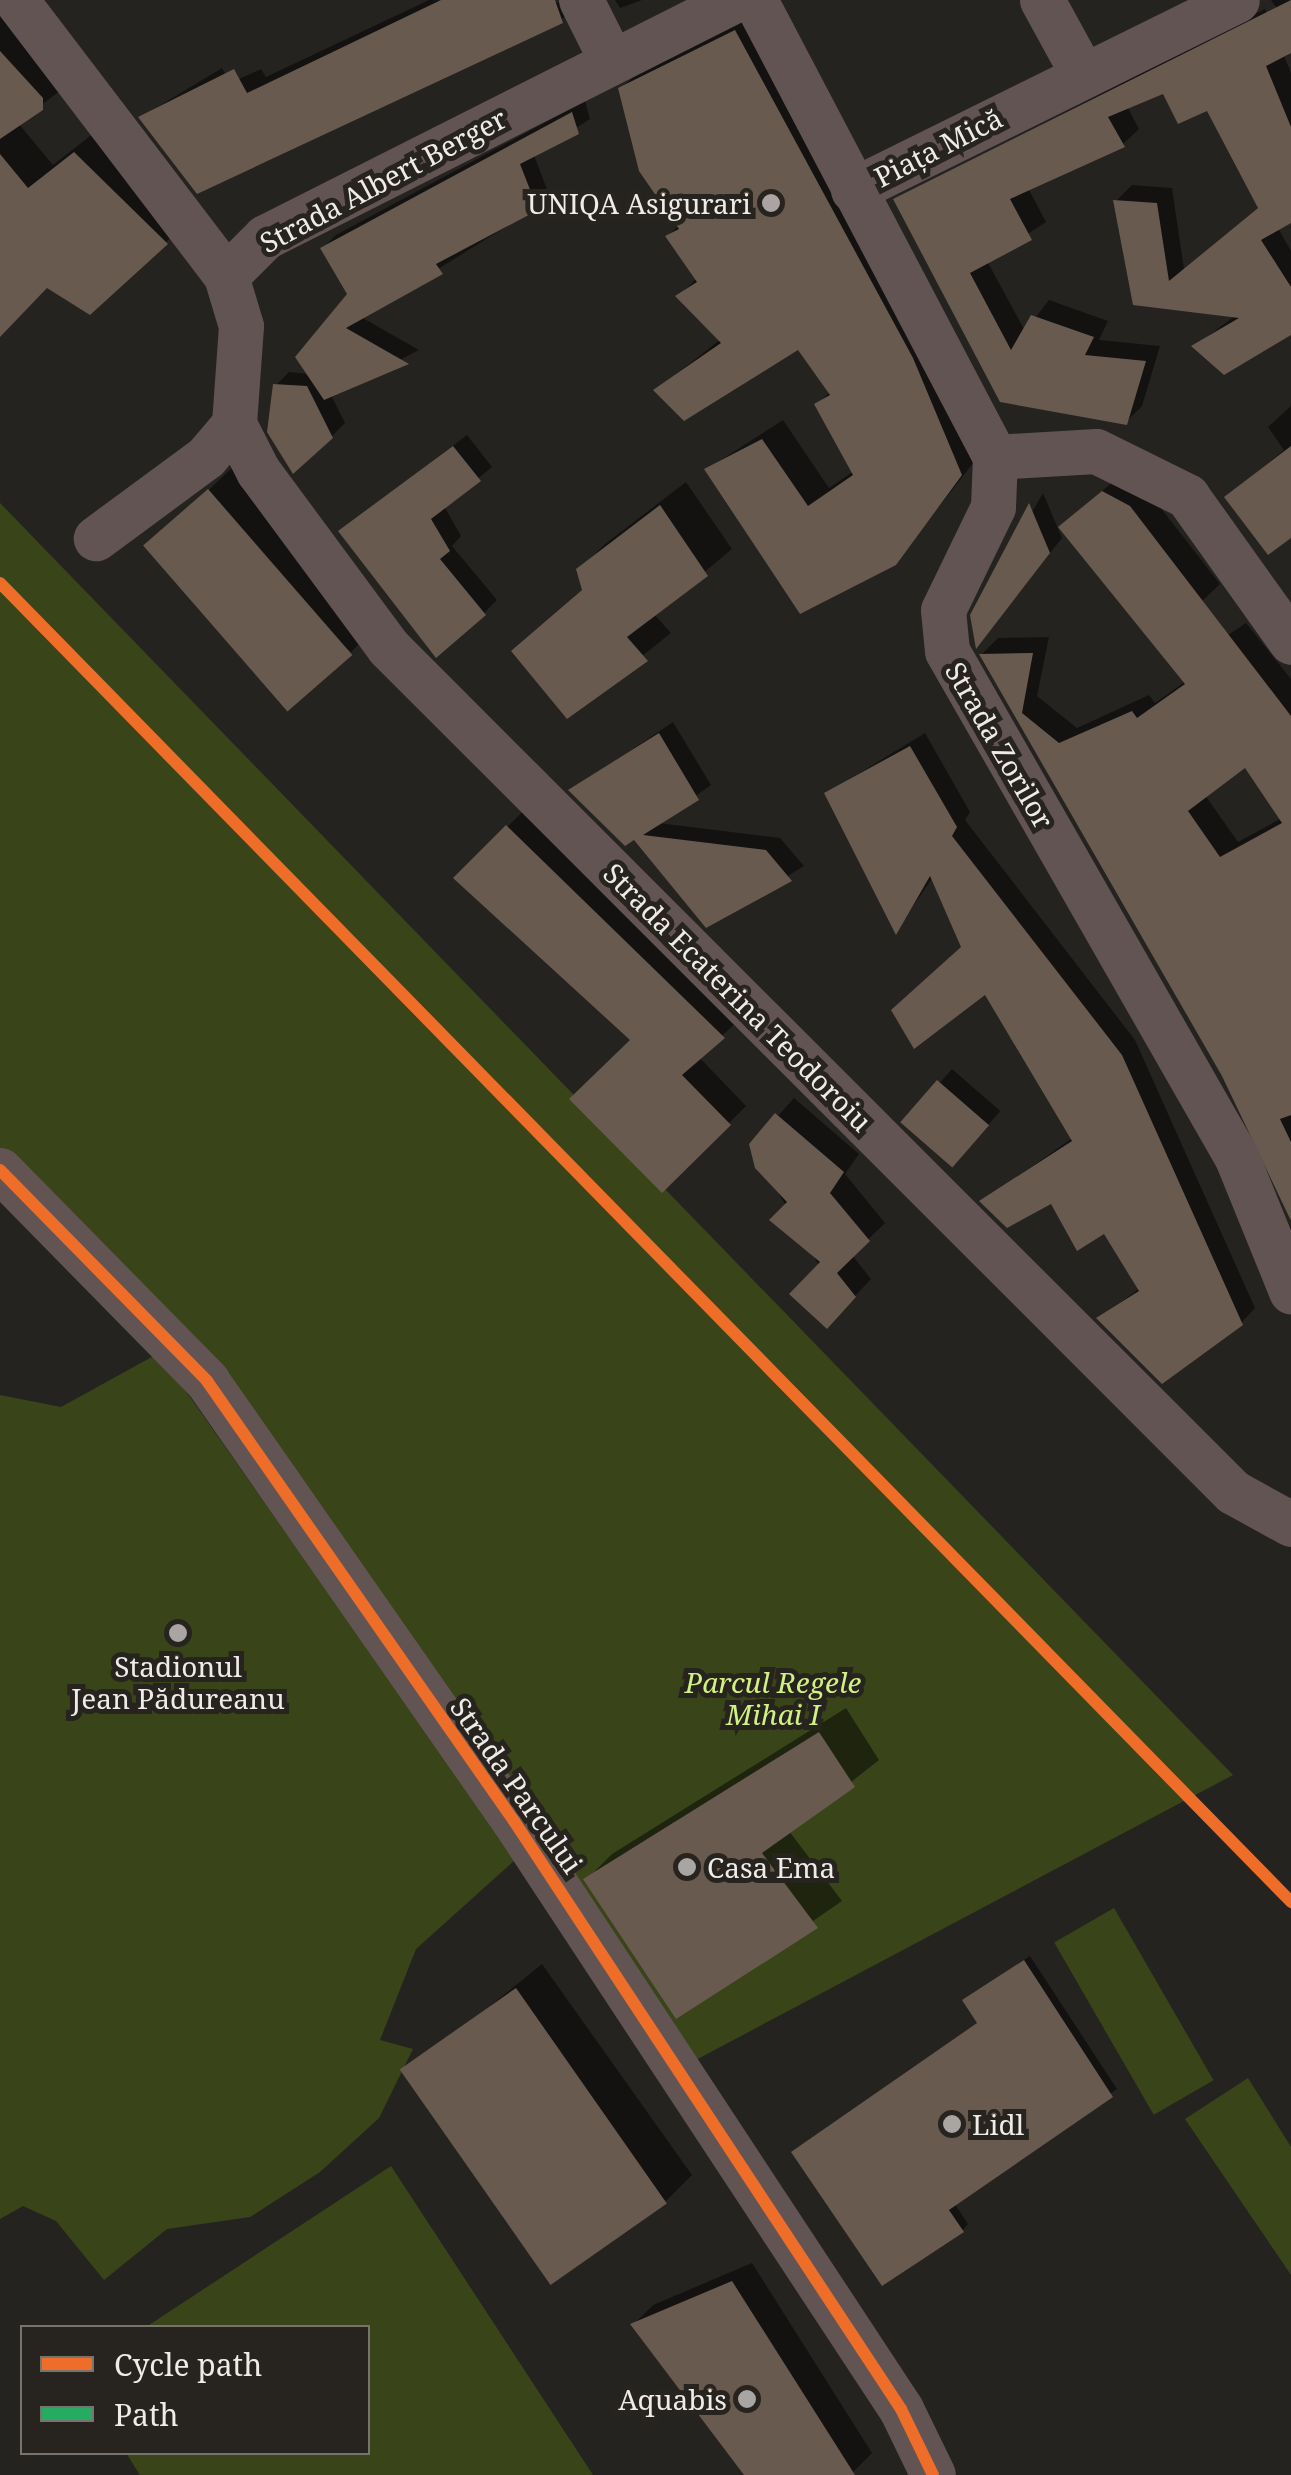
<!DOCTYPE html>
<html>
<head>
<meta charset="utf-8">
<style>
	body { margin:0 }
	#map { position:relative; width:1291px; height:2475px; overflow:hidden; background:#252320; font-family:"Noto Serif",serif }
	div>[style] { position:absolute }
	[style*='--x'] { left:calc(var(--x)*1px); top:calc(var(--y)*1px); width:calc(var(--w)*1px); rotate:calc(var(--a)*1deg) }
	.green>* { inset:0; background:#394519; transform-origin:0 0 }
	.shadow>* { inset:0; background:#0007; transform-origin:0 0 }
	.building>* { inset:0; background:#695a4f; transform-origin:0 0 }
	.minor>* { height:45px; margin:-22.5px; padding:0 22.5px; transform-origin:22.5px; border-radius:22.5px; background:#635454 }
	.quiet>* { height:10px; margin-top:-5px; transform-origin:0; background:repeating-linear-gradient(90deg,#26ab63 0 20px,transparent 0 30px) }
	.cycleway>* { height:12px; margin:-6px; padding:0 6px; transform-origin:6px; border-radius:6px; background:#ee6e29 }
	.dots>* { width:28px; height:28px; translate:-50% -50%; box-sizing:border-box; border:5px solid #27231e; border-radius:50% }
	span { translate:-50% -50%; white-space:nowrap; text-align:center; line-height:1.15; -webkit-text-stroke:10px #27231e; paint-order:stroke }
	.street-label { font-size:28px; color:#eeebe8 }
	.poi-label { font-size:28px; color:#eeebe8 }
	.right { translate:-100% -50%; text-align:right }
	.left { translate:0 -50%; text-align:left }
	.park-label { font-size:28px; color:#d1f280; font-style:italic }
	.legend { position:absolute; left:20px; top:2325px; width:350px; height:130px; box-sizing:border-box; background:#27231e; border:2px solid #77736f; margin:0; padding:12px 18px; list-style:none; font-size:30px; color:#eeebe8 }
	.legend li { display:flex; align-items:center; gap:20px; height:50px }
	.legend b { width:50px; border:2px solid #77736f }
</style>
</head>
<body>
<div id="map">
	<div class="green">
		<i style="clip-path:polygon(0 503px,1233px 1775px,692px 2062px,207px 1381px,0 1158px)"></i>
		<i style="clip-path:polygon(159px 1353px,516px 1859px,416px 1949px,380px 2040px,413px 2049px,379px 2118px,320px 2172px,250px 2217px,167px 2229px,104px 2280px,56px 2221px,23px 2206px,0 2219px,0 1395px,61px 1407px)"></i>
		<i style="left:1114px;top:1908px;width:199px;height:69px;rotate:60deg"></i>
		<i style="clip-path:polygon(1248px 2078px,1291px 2147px,1291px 2275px,1185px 2119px)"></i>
		<i style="clip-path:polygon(391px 2166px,593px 2475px,140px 2475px,126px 2453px,368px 2452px,368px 2328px,146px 2327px)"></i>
	</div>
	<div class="shadow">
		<i style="clip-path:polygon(429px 0,579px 3px,561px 20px,198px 191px,141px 117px,222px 68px,230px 83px,261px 69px,266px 77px)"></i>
		<i style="clip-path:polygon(615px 0,642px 0,620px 8px)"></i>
		<i style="clip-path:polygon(1271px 0,1291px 0,1291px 29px)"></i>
		<i style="clip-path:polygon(1265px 9px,1291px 73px,1291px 221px,1278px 228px,1291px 251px,1291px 332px,1195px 346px,1236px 315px,1135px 302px,1116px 201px,1132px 185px,1172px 188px,1184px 269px,1260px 206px,1208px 108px,1164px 91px,1127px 106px,1139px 129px,1123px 144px,1028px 188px,1046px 222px,987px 261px,1025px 331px,1049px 300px,1108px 321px,1099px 340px,1160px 346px,1142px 406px,1126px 422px,1002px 400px,896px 200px)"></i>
		<i style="clip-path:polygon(756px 11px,981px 453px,895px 563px,707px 469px,783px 420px,829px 488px,854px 471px,817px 405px,831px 391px,799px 347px,656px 390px,721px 339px,679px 296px,697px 278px,668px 236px,679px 225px,621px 89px,642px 68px)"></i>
		<i style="clip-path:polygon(0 14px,65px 87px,18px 123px,53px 165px,99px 129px,190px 218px,166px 242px,47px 285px,0 335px)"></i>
		<i style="clip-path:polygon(585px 101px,590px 119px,534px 155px,549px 195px,536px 208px,361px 317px,419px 350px,331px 395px,345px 423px,332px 436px,276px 385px,289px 372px,309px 374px,350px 294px,323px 248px,336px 235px)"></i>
		<i style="clip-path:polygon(1291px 406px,1291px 534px,1227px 497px,1284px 450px,1268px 427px)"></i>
		<i style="clip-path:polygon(467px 435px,492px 467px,444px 506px,461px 536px,452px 546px,497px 600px,484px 613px,341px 531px)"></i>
		<i style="clip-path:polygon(235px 465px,376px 627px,351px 652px,174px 523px)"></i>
		<i style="clip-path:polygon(evenodd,1120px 476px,1146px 489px,1220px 584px,1198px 605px,1222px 639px,1246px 623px,1291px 679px,1291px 1221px,1225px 1075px,982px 654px,998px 638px,1049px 637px,1037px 696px,1077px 728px,1149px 695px,1155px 703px,1186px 681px,1078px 511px,1120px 476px,1246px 764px,1282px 818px,1238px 842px,1205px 795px,1246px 764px)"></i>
		<i style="clip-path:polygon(686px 482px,732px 549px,654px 614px,671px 633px,567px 716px,515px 651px,584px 588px,579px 570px,605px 544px)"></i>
		<i style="clip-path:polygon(1043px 493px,1062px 538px,978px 644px,972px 615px)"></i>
		<i style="clip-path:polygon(673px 722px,711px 785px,658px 823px,780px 838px,804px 866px,707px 925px,635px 837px,572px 790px)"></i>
		<i style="clip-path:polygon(925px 733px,970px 812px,965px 820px,1135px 1040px,1255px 1308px,1241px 1323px,1100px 1318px,1140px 1288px,1105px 1231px,1052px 1200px,983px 1201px,1074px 1137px,933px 877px,896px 931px,827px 793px)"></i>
		<i style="clip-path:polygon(525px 809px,740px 1019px,699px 1057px,746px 1106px,662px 1190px,633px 1040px,457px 878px)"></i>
		<i style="left:952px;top:1069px;width:64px;height:72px;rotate:41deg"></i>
		<i style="clip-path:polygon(794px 1098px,859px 1154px,845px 1174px,885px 1223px,852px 1255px,871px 1279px,843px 1309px,752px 1145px)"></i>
		<i style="clip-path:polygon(846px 1708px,879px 1760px,789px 1831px,842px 1901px,677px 2015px,587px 1879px,612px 1854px)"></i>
		<i style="clip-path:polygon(1030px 1956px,1117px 2089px,954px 2203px,968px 2224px,963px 2230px,800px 2147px,979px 2022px,971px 1995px)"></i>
		<i style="clip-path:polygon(542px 1964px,692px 2175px,666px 2201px,406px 2074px)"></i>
		<i style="clip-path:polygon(752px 2263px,872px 2453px,853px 2472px,747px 2475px,634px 2324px,653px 2305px)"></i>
	</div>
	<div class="building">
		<i style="clip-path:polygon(441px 0,555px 0,563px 23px,197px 194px,138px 117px,234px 69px,247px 93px)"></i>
		<i style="clip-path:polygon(1291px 0,1291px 53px,1266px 66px,1291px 127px,1291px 223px,1261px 240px,1291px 287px,1291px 335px,1224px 375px,1191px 346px,1239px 318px,1133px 305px,1113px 200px,1157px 203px,1169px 281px,1258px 208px,1207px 111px,1178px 124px,1163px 94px,1108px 117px,1125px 147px,1010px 199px,1032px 240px,970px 273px,1011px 350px,1031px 315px,1094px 337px,1085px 355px,1146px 361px,1127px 425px,1000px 402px,893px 199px)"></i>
		<i style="clip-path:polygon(735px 30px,913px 358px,962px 475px,896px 565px,800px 614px,704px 469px,762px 439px,808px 506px,853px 475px,814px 404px,830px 395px,798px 350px,684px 421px,653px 390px,721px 343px,675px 296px,697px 282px,665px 236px,679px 229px,639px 171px,618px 88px)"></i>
		<i style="clip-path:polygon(0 51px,43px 98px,43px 110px,0 139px)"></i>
		<i style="clip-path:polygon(572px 112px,579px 134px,520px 164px,538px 210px,436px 264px,443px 274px,346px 328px,409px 364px,324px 400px,295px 357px,347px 294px,320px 248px)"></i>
		<i style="clip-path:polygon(74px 152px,168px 244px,90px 315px,47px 288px,0 337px,0 154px,28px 188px)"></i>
		<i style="clip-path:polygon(273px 384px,307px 386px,333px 438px,293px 474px,267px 432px)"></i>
		<i style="clip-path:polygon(453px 446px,481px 481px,431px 519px,450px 551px,440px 559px,486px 615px,436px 658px,338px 531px)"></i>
		<i style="clip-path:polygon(1291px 446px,1291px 538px,1268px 555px,1224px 497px)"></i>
		<i style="left:208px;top:489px;width:220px;height:86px;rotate:49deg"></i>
		<i style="clip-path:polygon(evenodd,1102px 491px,1130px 506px,1291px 716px,1291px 1115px,1280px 1119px,1291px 1142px,1291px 1221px,1222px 1076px,979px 654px,1033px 653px,1022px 713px,1059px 743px,1132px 711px,1137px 718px,1185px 684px,1058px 527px,1102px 491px,1245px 768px,1282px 823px,1220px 857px,1188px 811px,1245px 768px)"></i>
		<i style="clip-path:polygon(1029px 503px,1050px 553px,976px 649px,970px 615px)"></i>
		<i style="clip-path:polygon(660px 505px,708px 576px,627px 637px,648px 661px,567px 719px,511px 651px,582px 590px,576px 569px)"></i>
		<i style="clip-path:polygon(659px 733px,699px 800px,643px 835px,766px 850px,792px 881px,706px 928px,634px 840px,625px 846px,568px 790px)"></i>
		<i style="clip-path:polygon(910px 746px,957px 827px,952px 836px,1122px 1055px,1243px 1325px,1162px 1384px,1096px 1318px,1139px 1291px,1104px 1234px,1077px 1251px,1051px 1204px,1007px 1228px,979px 1201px,1072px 1141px,985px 995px,914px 1049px,891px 1010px,961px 947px,930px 876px,896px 935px,824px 793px)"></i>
		<i style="clip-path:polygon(506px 825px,725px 1038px,682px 1075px,731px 1125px,662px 1193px,569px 1099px,630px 1040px,453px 878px)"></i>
		<i style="left:937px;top:1080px;width:69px;height:56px;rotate:41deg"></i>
		<i style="clip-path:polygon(775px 1113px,844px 1172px,830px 1193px,870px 1241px,837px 1273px,856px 1297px,827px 1329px,789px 1294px,820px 1262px,769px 1220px,787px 1202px,755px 1168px,749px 1144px)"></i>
		<i style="clip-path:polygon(819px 1732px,855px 1787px,762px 1853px,818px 1928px,676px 2019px,583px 1879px)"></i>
		<i style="clip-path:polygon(1024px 1960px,1113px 2097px,949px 2210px,964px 2232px,882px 2286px,791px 2152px,977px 2023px,962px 2000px)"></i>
		<i style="left:516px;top:1988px;width:263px;height:142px;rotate:55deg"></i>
		<i style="clip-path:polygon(732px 2281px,855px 2475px,744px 2475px,630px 2324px)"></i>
	</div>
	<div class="minor">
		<i style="--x:16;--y:0;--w:347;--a:52.7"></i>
		<i style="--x:226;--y:276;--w:52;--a:73.3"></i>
		<i style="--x:241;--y:326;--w:98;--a:94.1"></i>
		<i style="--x:234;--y:424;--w:43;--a:130.3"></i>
		<i style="--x:206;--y:457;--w:137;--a:143.6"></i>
		<i style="--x:581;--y:0;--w:67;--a:63.4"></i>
		<i style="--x:755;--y:0;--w:516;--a:62.29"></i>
		<i style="--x:995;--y:457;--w:50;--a:92.3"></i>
		<i style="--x:993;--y:507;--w:114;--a:115.9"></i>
		<i style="--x:943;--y:610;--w:41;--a:84.4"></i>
		<i style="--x:947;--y:651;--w:584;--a:60.23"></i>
		<i style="--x:1237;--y:1158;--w:144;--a:67.9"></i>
		<i style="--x:1042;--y:0;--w:85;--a:61.3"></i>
		<i style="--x:853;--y:190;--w:428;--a:-26.3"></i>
		<i style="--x:226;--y:276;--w:55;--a:-45"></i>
		<i style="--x:265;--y:237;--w:526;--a:-26.76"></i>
		<i style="--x:234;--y:424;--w:53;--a:62.9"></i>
		<i style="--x:258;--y:471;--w:219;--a:53.5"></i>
		<i style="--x:388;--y:647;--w:1195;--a:45"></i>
		<i style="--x:1233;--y:1492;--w:66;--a:28.9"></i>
		<i style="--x:995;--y:457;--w:101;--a:-3.4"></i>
		<i style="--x:1096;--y:451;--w:102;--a:26.3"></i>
		<i style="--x:1187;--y:496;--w:179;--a:54.5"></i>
		<i style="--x:0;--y:1170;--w:296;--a:45.5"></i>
		<i style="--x:207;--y:1381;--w:537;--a:55.1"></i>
		<i style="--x:514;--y:1821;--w:704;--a:56.65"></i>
		<i style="--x:901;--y:2409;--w:73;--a:64.1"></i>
	</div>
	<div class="quiet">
		<i style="--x:976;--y:119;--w:8;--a:60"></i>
	</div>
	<div class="cycleway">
		<i style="--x:0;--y:583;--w:1846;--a:45.61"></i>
		<i style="--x:0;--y:1170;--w:296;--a:45.5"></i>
		<i style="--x:207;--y:1381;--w:537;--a:55.1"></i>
		<i style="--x:514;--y:1821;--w:704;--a:56.65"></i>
		<i style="--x:901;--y:2409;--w:73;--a:64.1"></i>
	</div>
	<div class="dots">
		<i style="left:771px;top:203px;background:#a8a5a2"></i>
		<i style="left:178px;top:1633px;background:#a8a5a2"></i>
		<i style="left:687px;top:1867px;background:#a8a5a2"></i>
		<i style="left:952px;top:2124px;background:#a8a5a2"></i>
		<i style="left:747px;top:2399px;background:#a8a5a2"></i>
	</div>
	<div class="street-label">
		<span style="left:938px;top:147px;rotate:-27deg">Piața Mică</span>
		<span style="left:383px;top:180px;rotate:-28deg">Strada Albert Berger</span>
		<span style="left:1000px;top:745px;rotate:60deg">Strada Zorilor</span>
		<span style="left:738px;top:997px;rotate:45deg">Strada Ecaterina Teodoroiu</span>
		<span style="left:517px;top:1785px;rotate:55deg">Strada Parcului</span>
	</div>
	<div class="poi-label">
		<span class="right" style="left:751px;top:203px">UNIQA Asigurari</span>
		<span style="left:178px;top:1682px">Stadionul<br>Jean Pădureanu</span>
		<span class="left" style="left:707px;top:1867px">Casa Ema</span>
		<span class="left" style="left:972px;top:2124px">Lidl</span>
		<span class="right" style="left:727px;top:2399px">Aquabis</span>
	</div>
	<div class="park-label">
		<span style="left:773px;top:1698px">Parcul Regele<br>Mihai I</span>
	</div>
	<ul class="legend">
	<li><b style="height:12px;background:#ee6e29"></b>Cycle path</li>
	<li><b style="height:12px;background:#26ab63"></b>Path</li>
	</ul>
</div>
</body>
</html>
